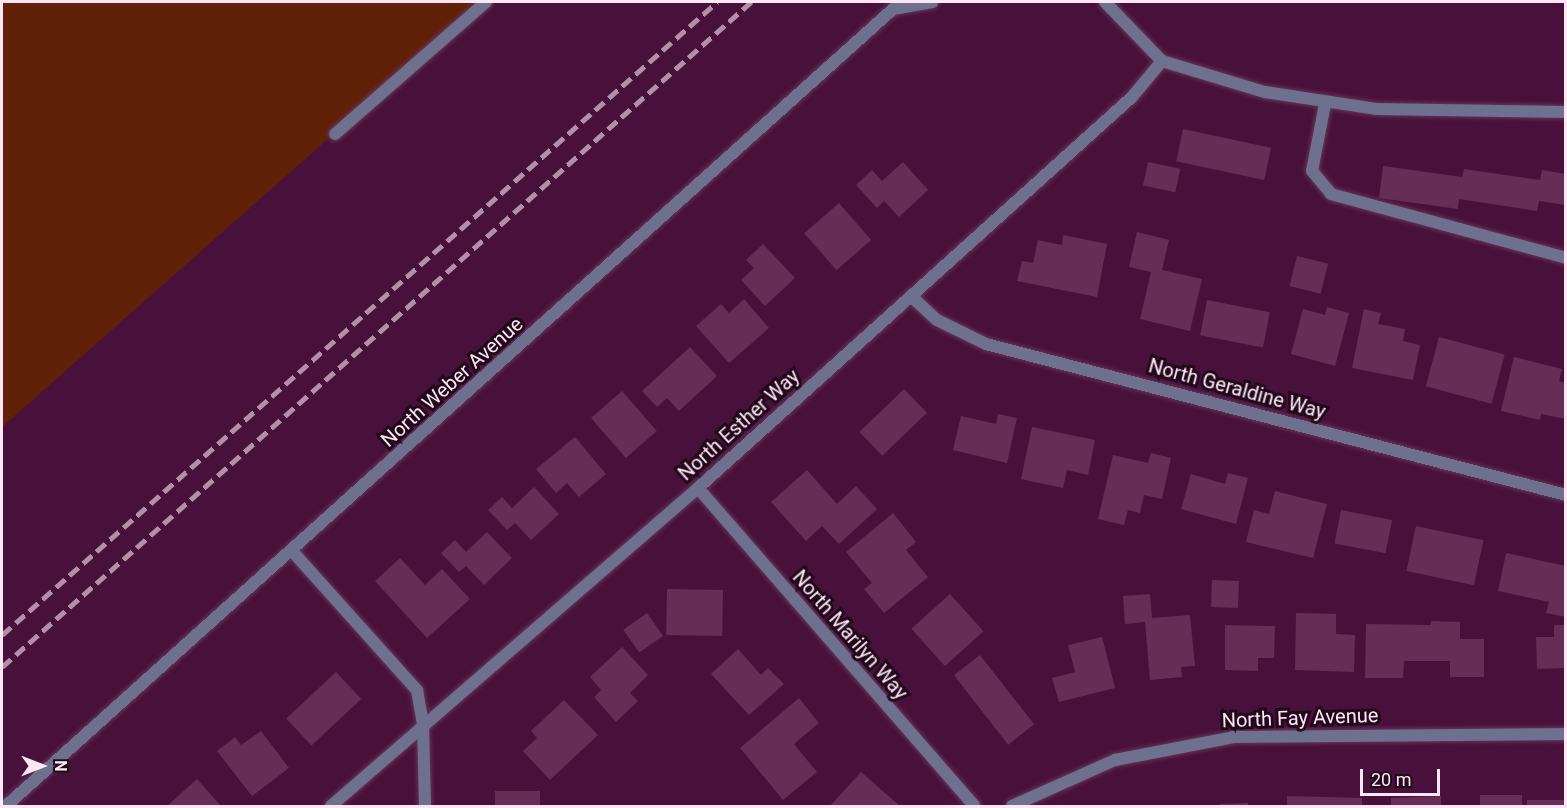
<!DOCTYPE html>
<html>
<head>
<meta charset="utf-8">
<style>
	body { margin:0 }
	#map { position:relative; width:1567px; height:808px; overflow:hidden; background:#48113b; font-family:Roboto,sans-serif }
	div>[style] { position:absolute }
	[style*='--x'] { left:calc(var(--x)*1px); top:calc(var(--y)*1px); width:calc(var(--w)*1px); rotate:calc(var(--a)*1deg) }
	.green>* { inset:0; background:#612008 }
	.building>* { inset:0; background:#662d57; transform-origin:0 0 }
	.roads { filter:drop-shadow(0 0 2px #653359) drop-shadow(0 0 2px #653359) }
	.service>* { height:12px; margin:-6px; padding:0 6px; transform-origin:6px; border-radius:6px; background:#6d718d }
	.minor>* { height:12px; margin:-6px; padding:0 6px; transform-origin:6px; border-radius:6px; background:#6d718d }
	.tertiary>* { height:12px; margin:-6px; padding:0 6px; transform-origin:6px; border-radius:6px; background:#6d718d }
	.rail>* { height:4.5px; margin-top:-2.25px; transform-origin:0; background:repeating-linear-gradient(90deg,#b38fa9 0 12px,transparent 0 18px) }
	span { translate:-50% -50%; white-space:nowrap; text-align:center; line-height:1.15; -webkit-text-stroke:6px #21091b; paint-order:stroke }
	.street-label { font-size:20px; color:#fde7f5 }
	.frame { position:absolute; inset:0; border:3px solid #fde7f5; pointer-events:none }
	.north { position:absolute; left:12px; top:736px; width:60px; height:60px; -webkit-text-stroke:4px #21091b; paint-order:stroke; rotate:90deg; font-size:16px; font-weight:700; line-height:24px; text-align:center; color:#fde7f5 }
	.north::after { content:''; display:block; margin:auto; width:21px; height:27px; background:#fde7f5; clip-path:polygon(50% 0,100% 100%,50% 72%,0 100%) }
	.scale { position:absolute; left:1360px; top:769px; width:80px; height:27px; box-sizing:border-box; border:3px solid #fde7f5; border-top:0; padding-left:8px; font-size:18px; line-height:21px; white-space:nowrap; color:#fde7f5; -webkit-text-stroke:4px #21091b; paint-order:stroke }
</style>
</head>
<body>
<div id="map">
	<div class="green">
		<i style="clip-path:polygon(2px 2px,483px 2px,2px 427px)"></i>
	</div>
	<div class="building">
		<i style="left:1183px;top:129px;width:90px;height:33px;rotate:12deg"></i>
		<i style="clip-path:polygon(903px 162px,928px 190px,899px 217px,884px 201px,877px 208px,856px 185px,872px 170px,882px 181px)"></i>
		<i style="left:1148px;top:162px;width:33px;height:24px;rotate:12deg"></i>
		<i style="clip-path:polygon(1383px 166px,1462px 177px,1464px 169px,1540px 180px,1542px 170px,1566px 174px,1566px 205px,1539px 201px,1537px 211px,1459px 199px,1458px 209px,1379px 198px)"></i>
		<i style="left:839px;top:203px;width:49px;height:46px;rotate:49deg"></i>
		<i style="clip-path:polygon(1137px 232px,1169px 240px,1162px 270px,1202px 279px,1190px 331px,1140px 319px,1151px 272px,1129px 267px)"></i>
		<i style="clip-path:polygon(1063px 235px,1107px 244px,1097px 297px,1017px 281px,1022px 261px,1033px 263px,1038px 240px,1062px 245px)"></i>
		<i style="clip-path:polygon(763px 244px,795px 278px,765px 306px,741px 280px,754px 268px,746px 260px)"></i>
		<i style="left:1297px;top:256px;width:32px;height:31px;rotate:14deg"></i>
		<i style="clip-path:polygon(744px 299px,769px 328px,729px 363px,696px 326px,721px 304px,729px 313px)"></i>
		<i style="left:1207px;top:300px;width:64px;height:36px;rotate:11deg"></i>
		<i style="clip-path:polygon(1327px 307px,1349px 313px,1335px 366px,1291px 354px,1303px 309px,1325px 315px)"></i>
		<i style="clip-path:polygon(1364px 309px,1381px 313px,1378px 324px,1405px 329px,1403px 341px,1420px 345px,1413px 380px,1352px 368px)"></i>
		<i style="left:1439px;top:337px;width:68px;height:51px;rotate:15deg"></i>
		<i style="clip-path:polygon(690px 347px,717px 376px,679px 411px,667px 398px,657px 407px,642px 391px)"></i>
		<i style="clip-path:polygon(1514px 357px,1562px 369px,1559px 381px,1566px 383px,1566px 419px,1541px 414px,1540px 420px,1501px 411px)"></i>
		<i style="left:904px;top:389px;width:33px;height:62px;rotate:46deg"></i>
		<i style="left:622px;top:391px;width:53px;height:41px;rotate:49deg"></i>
		<i style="clip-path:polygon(998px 414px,1017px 418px,1007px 463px,953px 450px,961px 416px,996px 424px)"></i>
		<i style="clip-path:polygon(1032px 427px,1095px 440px,1088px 475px,1067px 470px,1063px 488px,1021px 479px)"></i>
		<i style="clip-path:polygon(575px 437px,606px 474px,579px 497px,567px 483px,556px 493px,536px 469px)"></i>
		<i style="clip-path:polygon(1151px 453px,1171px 458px,1162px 499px,1144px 495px,1140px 513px,1128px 510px,1124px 525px,1098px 519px,1113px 455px,1148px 463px)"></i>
		<i style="clip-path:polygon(807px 470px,837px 504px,856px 486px,877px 509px,839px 544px,822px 526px,806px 541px,771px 502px)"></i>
		<i style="clip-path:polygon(1228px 473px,1248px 478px,1236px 524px,1181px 509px,1191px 474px,1225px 484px)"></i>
		<i style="clip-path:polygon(534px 487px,559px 514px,531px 540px,515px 523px,507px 530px,488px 510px,502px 497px,512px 508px)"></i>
		<i style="clip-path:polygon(1275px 491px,1327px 504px,1313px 558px,1246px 542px,1254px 510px,1269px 514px)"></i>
		<i style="left:1341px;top:510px;width:52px;height:34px;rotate:11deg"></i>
		<i style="clip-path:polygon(893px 513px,916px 542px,906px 550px,928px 577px,884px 613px,864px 589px,872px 583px,846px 552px)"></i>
		<i style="left:1416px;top:526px;width:69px;height:46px;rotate:12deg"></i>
		<i style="clip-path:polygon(487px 532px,512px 558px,484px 585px,466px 566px,459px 572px,441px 553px,455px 540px,466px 552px)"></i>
		<i style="clip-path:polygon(1506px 553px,1566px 566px,1566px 617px,1546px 613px,1549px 602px,1498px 591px)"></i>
		<i style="clip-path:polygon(400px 558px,425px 585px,442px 569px,470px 599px,427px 638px,375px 581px)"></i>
		<i style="left:1212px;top:580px;width:27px;height:27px;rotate:2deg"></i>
		<i style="left:667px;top:589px;width:56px;height:46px;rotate:1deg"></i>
		<i style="left:950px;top:594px;width:50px;height:52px;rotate:48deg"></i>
		<i style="clip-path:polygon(1150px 594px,1152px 618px,1190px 615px,1195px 666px,1181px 667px,1182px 677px,1150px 680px,1145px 622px,1125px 624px,1123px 596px)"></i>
		<i style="left:647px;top:613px;width:28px;height:29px;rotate:55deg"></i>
		<i style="clip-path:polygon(1296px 613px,1336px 614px,1336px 634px,1355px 635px,1354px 672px,1295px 670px)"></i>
		<i style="clip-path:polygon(1431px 621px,1460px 622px,1460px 639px,1484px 639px,1484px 677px,1450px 677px,1450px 661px,1404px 661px,1403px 678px,1365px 678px,1366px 624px,1431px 625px)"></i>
		<i style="clip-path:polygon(1225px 625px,1275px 626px,1274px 658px,1258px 658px,1258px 671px,1225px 670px)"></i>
		<i style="clip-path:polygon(1554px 625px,1566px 625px,1566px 668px,1537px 669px,1536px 637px,1554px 637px)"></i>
		<i style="clip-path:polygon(1102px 637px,1115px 688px,1059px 702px,1052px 678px,1075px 672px,1068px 645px)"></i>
		<i style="clip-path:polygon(622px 647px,648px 675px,630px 693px,638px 701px,616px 722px,594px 697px,601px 690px,590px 677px)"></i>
		<i style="clip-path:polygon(738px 649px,761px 675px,768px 668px,784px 684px,749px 715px,711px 674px)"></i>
		<i style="left:980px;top:655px;width:88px;height:33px;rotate:52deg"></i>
		<i style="left:336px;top:672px;width:37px;height:68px;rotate:47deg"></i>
		<i style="clip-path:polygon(799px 698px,819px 723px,794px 744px,817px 772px,783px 800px,740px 748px)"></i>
		<i style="clip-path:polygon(564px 700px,598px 735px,550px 780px,523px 751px,537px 738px,531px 731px)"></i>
		<i style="clip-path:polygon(261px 731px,289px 768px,252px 796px,217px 751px,235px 737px,241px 745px)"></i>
		<i style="clip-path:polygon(861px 772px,900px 806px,830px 806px)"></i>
		<i style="clip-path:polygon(197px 779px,221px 806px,167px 806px)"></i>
		<i style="left:495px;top:791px;width:45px;height:15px"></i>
		<i style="left:1480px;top:795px;width:42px;height:11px"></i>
		<i style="clip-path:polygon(1287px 796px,1362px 798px,1362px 806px,1287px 806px)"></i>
		<i style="clip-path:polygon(1441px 796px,1441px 806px,1391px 806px,1391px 798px)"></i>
		<i style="left:1527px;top:800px;width:39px;height:6px"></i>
		<i style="clip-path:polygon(1248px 803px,1248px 806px,1220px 806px,1220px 804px)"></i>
	</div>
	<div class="roads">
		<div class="service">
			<i style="--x:1325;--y:104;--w:68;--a:101"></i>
			<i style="--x:1312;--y:171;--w:30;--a:50"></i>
			<i style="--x:1331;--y:194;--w:244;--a:15.2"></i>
		</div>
		<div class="minor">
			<i style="--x:1105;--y:2;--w:82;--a:46"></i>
			<i style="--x:1162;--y:61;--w:108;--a:16.8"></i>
			<i style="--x:1265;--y:92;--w:112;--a:8.7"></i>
			<i style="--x:1376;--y:109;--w:190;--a:0.9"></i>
			<i style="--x:335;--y:134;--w:201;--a:-41.2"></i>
			<i style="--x:911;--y:296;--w:35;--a:43"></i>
			<i style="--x:937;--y:320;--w:55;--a:26.1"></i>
			<i style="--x:986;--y:344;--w:599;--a:14.59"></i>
			<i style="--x:698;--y:488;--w:421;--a:49"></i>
			<i style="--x:293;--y:552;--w:186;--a:48.1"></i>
			<i style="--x:417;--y:690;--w:35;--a:80"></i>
			<i style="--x:423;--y:724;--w:82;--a:88.6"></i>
			<i style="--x:331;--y:806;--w:486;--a:-40.9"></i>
			<i style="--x:698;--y:488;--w:584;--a:-42.02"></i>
			<i style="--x:1132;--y:97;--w:47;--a:-50.2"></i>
			<i style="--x:1012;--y:806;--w:113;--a:-24.1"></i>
			<i style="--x:1115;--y:760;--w:121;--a:-10.9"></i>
			<i style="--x:1234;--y:737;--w:332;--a:-0.5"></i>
		</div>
		<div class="tertiary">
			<i style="--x:6;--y:806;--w:1192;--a:-41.94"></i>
			<i style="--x:893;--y:9;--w:40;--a:-10"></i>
		</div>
	</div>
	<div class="rail">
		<i style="--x:2;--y:635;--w:955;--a:-41.52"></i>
		<i style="--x:2;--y:667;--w:1002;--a:-41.6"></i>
	</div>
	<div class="street-label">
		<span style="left:452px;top:382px;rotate:-42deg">North Weber Avenue</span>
		<span style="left:1237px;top:389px;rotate:15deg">North Geraldine Way</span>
		<span style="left:739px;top:425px;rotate:-42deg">North Esther Way</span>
		<span style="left:850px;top:635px;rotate:49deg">North Marilyn Way</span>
		<span style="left:1300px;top:718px;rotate:-2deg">North Fay Avenue</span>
	</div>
	<div class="frame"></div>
	<div class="north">N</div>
	<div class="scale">20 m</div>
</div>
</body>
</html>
